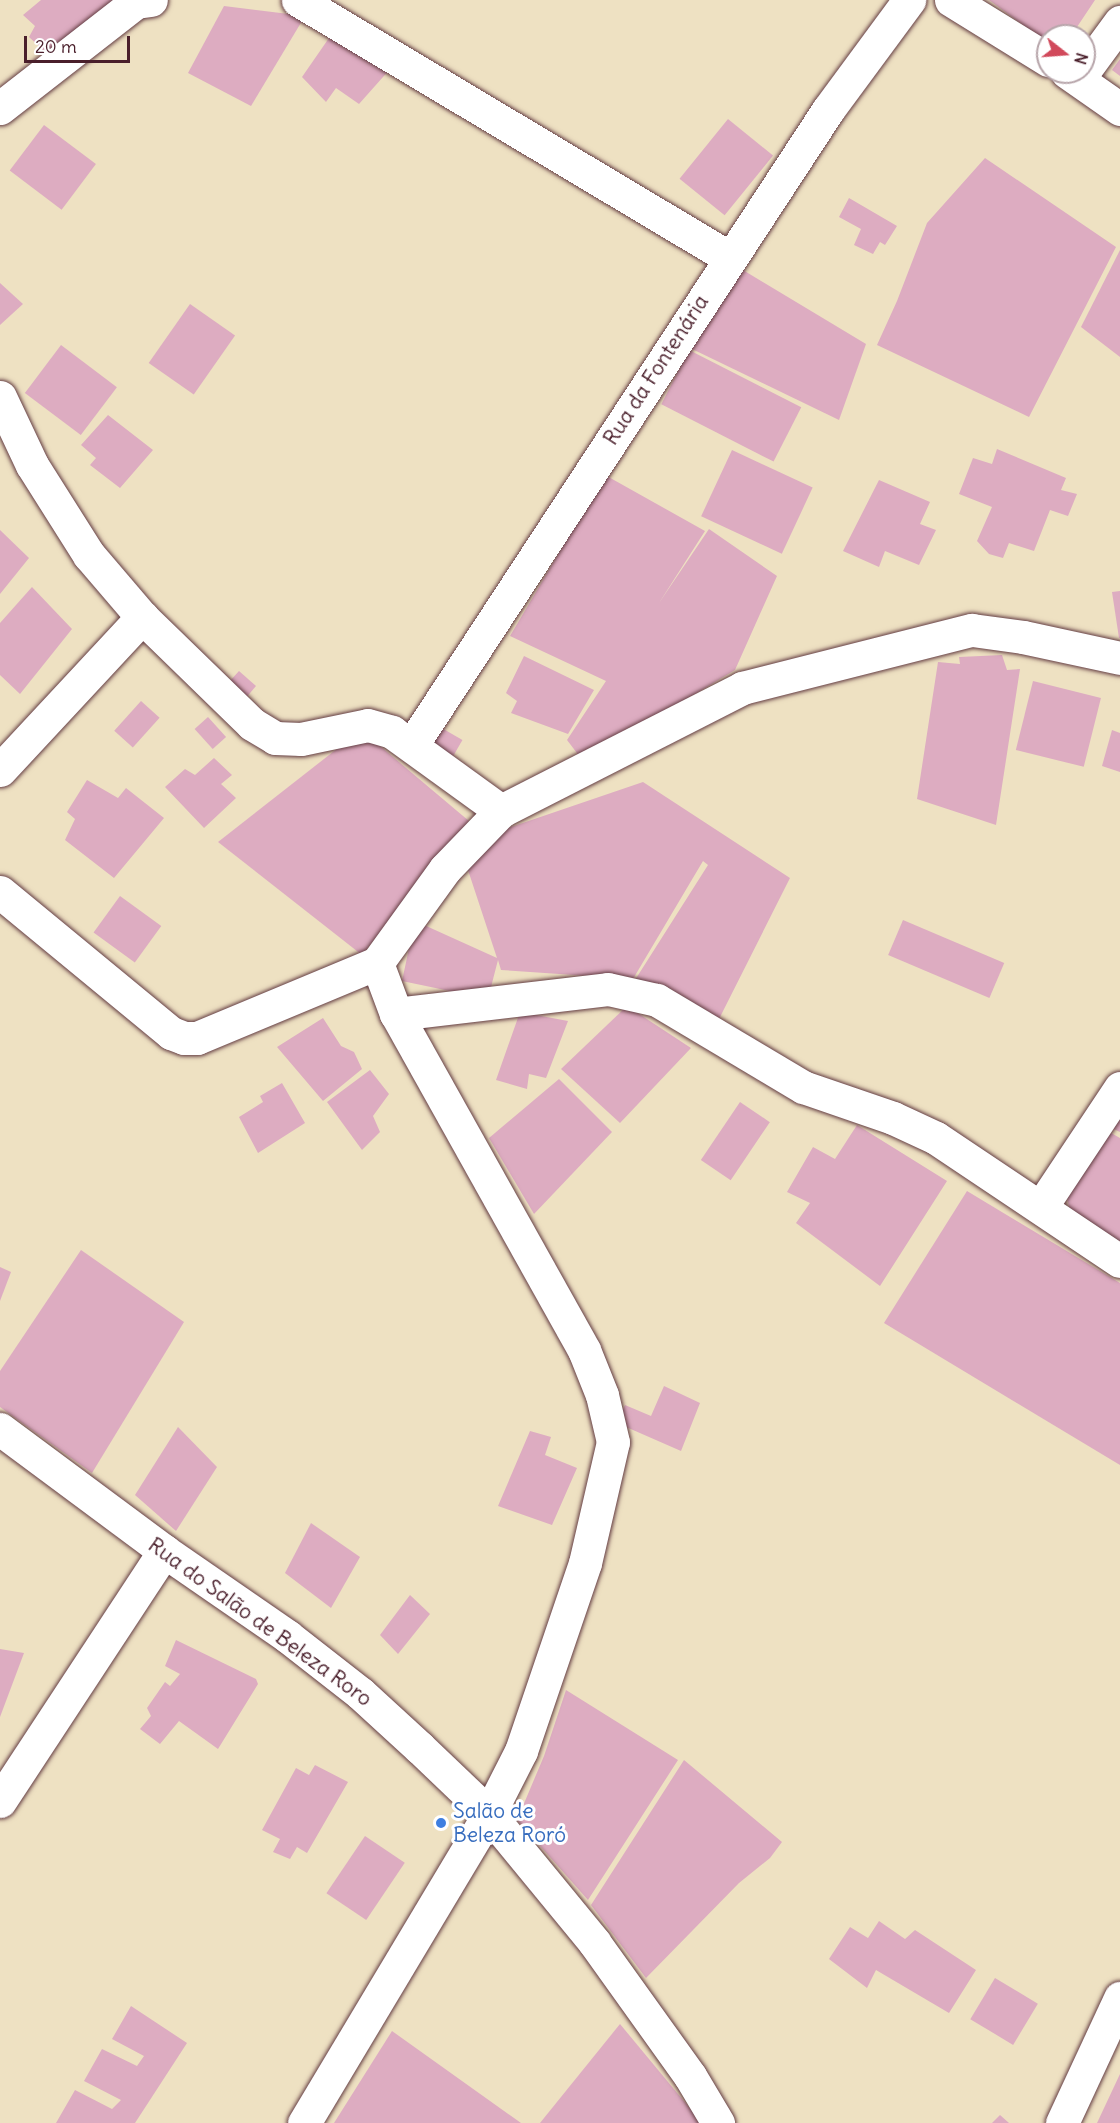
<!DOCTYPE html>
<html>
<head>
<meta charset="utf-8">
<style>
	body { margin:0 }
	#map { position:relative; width:1120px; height:2123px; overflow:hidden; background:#eee1c2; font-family:Delius,sans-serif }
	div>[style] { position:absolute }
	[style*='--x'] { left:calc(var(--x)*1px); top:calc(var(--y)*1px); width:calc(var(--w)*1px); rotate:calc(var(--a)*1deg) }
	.building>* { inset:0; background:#ddacc1; transform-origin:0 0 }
	.roads { filter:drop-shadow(0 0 2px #633c42) drop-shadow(0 0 2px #633c42) }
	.minor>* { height:33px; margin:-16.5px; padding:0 16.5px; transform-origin:16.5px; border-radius:16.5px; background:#fff }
	.dots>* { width:16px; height:16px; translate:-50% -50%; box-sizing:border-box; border:3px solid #fff; border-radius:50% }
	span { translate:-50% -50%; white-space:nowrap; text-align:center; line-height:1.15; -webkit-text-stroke:6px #fff; paint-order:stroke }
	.street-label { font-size:21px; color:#4a1f2b }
	.shop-label { font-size:21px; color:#366cbe }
	.left { translate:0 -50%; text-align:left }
	.north { position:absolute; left:1036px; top:24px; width:60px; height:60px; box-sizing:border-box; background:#fff; border:2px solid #b7a5aa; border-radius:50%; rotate:107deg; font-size:16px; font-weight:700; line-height:24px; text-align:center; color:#4a1f2b }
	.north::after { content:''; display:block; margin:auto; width:21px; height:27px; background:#d1495b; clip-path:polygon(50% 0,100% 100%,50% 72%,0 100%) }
	.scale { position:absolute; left:24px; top:36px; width:106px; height:27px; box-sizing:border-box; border:3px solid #4a1f2b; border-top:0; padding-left:8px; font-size:18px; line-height:21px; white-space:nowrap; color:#4a1f2b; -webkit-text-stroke:4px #fff; paint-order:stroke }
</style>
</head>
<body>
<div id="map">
	<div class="building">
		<i style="clip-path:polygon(41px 0,123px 0,55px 61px,29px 37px,35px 26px,23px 15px)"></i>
		<i style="clip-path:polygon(989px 0,1095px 0,1071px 36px,1048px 36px,1048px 41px,1042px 39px)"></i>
		<i style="clip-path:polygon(224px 6px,305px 16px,251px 106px,188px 73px)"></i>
		<i style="clip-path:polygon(329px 38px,391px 68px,359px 104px,336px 88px,326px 102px,302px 77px)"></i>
		<i style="clip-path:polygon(1120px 59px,1120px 76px,1112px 70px)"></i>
		<i style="left:728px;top:119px;width:58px;height:77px;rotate:39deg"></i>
		<i style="left:44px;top:125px;width:65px;height:57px;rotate:37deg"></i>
		<i style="clip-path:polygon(985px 158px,1116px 247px,1029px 417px,877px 345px,897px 301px,927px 223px)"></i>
		<i style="clip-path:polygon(849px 198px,897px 226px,885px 245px,880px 242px,873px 254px,854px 245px,861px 229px,839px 217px)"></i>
		<i style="clip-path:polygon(1120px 250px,1120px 357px,1081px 327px)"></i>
		<i style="clip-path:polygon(738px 267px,866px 344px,839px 420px,690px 348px)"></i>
		<i style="clip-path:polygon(0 283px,23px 304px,0 325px)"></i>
		<i style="left:190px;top:304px;width:55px;height:72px;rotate:35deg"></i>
		<i style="left:61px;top:345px;width:70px;height:60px;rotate:37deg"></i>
		<i style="left:689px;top:350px;width:126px;height:61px;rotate:27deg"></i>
		<i style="clip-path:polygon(108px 415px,153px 450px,120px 488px,90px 465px,96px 458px,81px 445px)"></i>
		<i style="clip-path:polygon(997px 449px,1066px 478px,1061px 490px,1077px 494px,1068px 516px,1050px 510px,1034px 551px,1009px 543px,1003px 558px,989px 554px,977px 541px,992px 507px,959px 494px,973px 458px,992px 464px)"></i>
		<i style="left:732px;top:450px;width:89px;height:73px;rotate:25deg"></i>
		<i style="clip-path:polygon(605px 475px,705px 531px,659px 603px,709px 529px,777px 576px,735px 670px,583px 761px,567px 740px,606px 681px,510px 636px)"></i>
		<i style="clip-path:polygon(879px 480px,930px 502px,920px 524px,936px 530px,919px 565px,885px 551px,879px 567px,843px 551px)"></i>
		<i style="clip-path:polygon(0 530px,29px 558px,0 594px)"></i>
		<i style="clip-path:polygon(32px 587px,72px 629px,20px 694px,0 675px,0 623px)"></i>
		<i style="clip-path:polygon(1120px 591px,1120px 638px,1119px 638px,1112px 592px)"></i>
		<i style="clip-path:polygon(1002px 655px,1007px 670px,1020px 669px,996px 825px,917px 799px,938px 662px,960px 664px,959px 657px)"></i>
		<i style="clip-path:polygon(524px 656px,594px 690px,568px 734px,511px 713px,517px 701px,506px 693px)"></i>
		<i style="clip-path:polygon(239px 671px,256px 686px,245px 699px,229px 682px)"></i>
		<i style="left:1033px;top:681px;width:70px;height:71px;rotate:14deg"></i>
		<i style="left:141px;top:701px;width:25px;height:40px;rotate:42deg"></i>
		<i style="left:208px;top:717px;width:27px;height:18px;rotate:48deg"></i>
		<i style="left:433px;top:723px;width:34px;height:24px;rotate:30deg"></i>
		<i style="clip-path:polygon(361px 730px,469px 821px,362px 955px,218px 842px)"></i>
		<i style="clip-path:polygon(1112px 730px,1120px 733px,1120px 772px,1102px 766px)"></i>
		<i style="clip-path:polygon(214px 758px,232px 775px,221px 784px,236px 798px,204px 828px,165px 787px,185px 769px,195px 775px)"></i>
		<i style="clip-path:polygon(87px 780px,118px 798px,126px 788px,164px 818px,114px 878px,65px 840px,75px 819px,67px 812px)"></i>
		<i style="clip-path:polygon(643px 782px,790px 878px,717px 1023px,635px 980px,708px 865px,703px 861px,633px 979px,501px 970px,498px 960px,491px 987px,469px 995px,402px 981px,411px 939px,424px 925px,497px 958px,466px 864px,490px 834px)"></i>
		<i style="left:120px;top:896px;width:51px;height:45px;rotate:36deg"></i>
		<i style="left:903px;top:920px;width:110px;height:38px;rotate:23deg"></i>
		<i style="clip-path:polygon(627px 1006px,691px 1048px,620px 1123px,561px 1069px)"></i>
		<i style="clip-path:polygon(520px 1012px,568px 1021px,546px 1078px,529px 1074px,527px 1089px,496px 1080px)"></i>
		<i style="clip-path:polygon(323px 1018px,341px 1046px,354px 1052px,362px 1069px,323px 1101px,277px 1047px)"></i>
		<i style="clip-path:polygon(370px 1070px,389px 1094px,373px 1116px,380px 1132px,362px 1150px,327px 1102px)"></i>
		<i style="clip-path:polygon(559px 1079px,612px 1132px,534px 1214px,489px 1138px)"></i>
		<i style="clip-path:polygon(282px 1083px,305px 1123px,258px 1153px,239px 1117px,263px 1102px,260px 1096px)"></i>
		<i style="left:740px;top:1102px;width:36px;height:70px;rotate:34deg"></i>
		<i style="clip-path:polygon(1120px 1104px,1120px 1132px,1107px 1126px)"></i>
		<i style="clip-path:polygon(857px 1125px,947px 1181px,880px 1286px,796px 1223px,810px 1203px,787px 1192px,813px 1147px,835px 1159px)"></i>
		<i style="clip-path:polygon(1104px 1129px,1120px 1138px,1120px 1242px,1071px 1215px,1066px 1194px)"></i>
		<i style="clip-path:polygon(967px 1191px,1120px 1283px,1120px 1465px,884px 1323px)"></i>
		<i style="clip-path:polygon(81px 1250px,184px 1322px,92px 1473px,0 1407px,0 1371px)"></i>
		<i style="clip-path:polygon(0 1267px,11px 1272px,0 1301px)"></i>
		<i style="clip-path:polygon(664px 1386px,700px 1403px,681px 1451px,617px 1423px,625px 1405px,651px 1416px)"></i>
		<i style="clip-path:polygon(178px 1427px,217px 1467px,176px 1531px,135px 1495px)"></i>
		<i style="clip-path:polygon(530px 1431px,551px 1437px,545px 1455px,577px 1468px,552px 1525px,498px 1506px)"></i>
		<i style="clip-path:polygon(311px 1523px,360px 1557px,331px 1608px,285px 1573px)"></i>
		<i style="clip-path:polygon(410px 1595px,430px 1614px,398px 1654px,380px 1635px)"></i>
		<i style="clip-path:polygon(176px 1640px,256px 1679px,258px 1684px,218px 1749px,179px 1721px,160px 1744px,140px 1729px,151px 1716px,147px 1708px,165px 1682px,170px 1686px,180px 1674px,165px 1666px)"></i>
		<i style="clip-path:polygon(0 1649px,24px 1653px,0 1717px)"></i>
		<i style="clip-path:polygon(566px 1690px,678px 1760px,588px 1900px,517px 1820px,544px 1756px)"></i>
		<i style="clip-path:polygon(684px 1760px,782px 1842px,770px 1858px,739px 1883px,646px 1978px,591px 1905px)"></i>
		<i style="clip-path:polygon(315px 1765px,348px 1782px,307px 1853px,297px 1847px,290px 1859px,273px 1852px,280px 1839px,262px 1830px,296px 1768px,309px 1775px)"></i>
		<i style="left:365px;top:1836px;width:48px;height:69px;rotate:34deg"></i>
		<i style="clip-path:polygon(879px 1921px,905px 1939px,915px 1930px,976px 1970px,949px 2013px,876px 1970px,867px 1988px,829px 1959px,850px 1927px,868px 1938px)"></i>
		<i style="left:995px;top:1978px;width:50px;height:48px;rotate:31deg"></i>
		<i style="clip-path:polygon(131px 2006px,187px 2043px,135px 2123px,56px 2123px,75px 2090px,112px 2109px,121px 2100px,84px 2081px,102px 2049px,137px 2066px,144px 2056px,112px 2039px)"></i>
		<i style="clip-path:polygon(620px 2024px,702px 2123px,540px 2123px)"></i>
		<i style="clip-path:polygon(392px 2031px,521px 2123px,334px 2123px)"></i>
		<i style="clip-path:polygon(1120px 2074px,1120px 2123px,1097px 2123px)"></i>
		<i style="clip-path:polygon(1000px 2115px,1009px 2123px,992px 2123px)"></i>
	</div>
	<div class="roads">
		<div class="minor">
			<i style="--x:298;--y:0;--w:503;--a:30.85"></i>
			<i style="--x:951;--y:0;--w:114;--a:31.7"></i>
			<i style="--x:1084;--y:71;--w:61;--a:-53.7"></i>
			<i style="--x:1067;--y:72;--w:65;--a:34.9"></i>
			<i style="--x:0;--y:108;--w:172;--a:-37.9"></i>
			<i style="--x:136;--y:2;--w:15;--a:-8"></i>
			<i style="--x:0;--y:397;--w:75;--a:64.8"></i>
			<i style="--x:32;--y:465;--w:107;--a:57.7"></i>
			<i style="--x:89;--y:555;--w:82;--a:49.5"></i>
			<i style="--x:142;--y:617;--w:153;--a:44.2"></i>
			<i style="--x:252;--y:724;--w:27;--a:31"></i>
			<i style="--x:275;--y:738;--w:26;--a:2"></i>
			<i style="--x:301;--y:739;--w:68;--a:-11.8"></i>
			<i style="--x:368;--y:725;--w:25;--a:16"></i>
			<i style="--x:392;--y:732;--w:135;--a:35.9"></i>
			<i style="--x:412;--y:745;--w:759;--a:-56.77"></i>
			<i style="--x:828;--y:110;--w:137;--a:-53.6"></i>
			<i style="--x:0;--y:770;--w:209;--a:-47.1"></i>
			<i style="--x:0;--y:892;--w:222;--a:39.5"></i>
			<i style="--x:171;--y:1033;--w:14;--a:21"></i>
			<i style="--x:184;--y:1038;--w:13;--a:0"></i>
			<i style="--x:197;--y:1038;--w:195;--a:-22.6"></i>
			<i style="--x:396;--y:1014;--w:213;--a:-6.7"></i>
			<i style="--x:608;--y:989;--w:50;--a:12.7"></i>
			<i style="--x:657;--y:1000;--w:170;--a:30.8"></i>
			<i style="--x:803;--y:1087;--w:95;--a:19"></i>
			<i style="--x:893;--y:1118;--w:47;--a:24.9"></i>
			<i style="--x:936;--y:1138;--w:221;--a:33.8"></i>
			<i style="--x:1041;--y:1207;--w:143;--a:-56.4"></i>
			<i style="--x:0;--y:1429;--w:204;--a:36.6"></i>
			<i style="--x:164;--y:1551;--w:150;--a:34.6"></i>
			<i style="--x:287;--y:1636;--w:93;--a:38"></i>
			<i style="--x:360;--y:1693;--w:81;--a:42.5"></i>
			<i style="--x:420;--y:1748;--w:95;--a:43.7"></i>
			<i style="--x:489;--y:1814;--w:166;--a:50.6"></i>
			<i style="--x:594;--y:1942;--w:165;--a:54.4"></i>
			<i style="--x:690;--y:2076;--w:55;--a:59.2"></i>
			<i style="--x:0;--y:1801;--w:299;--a:-56.7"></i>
			<i style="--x:304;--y:2123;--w:360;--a:-59.1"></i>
			<i style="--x:489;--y:1814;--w:71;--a:-63.1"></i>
			<i style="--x:521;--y:1751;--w:199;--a:-71.2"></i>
			<i style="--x:585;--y:1563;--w:124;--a:-77"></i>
			<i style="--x:613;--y:1442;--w:48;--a:-103.2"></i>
			<i style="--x:602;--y:1395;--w:48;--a:-111.8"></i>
			<i style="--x:584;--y:1350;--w:385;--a:-119.2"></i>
			<i style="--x:396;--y:1014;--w:54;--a:-110.4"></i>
			<i style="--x:377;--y:963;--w:116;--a:-54.1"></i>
			<i style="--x:445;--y:869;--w:81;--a:-46"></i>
			<i style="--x:501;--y:811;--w:271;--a:-27"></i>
			<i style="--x:742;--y:688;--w:237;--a:-14.2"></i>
			<i style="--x:972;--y:630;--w:51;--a:7.8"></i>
			<i style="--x:1023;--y:637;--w:99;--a:12.2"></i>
			<i style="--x:1062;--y:2123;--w:138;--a:-65.1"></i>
		</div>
	</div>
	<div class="dots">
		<i style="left:441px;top:1823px;background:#3f7fe0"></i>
	</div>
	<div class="street-label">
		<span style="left:656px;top:370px;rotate:-57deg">Rua da Fontenária</span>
		<span style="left:260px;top:1622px;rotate:36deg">Rua do Salão de Beleza Roro</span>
	</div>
	<div class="shop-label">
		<span class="left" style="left:453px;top:1823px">Salão de<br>Beleza Roró</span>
	</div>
	<div class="north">N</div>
	<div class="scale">20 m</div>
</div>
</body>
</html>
